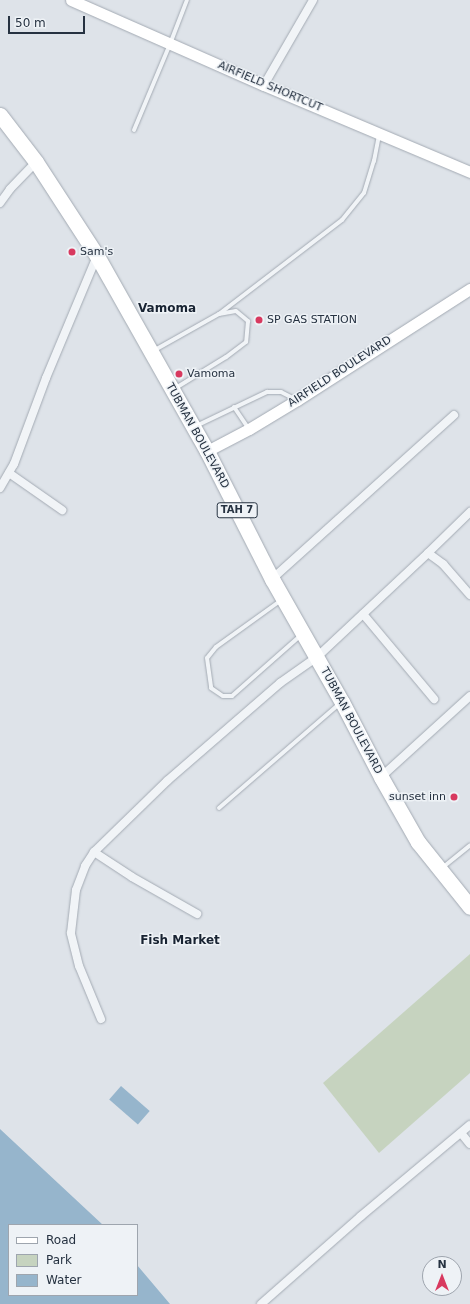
<!DOCTYPE html>
<html>
<head>
<meta charset="utf-8">
<style>
	body { margin:0 }
	#map { position:relative; width:470px; height:1304px; overflow:hidden; background:#dee3e9; font-family:"DejaVu Sans",sans-serif }
	div>[style] { position:absolute }
	[style*='--x'] { left:calc(var(--x)*1px); top:calc(var(--y)*1px); width:calc(var(--w)*1px); rotate:calc(var(--a)*1deg) }
	.green>* { inset:0; background:#c6d3bf }
	.water>* { inset:0; background:#96b5cc; transform-origin:0 0 }
	.roads { filter:drop-shadow(0 0 1px #a3aab3) drop-shadow(0 0 1px #a3aab3) }
	.lane>* { height:4px; margin:-2px; padding:0 2px; transform-origin:2px; border-radius:2px; background:#f1f4f7 }
	.street>* { height:8px; margin:-4px; padding:0 4px; transform-origin:4px; border-radius:4px; background:#f1f4f7 }
	.secondary>* { height:11px; margin:-5.5px; padding:0 5.5px; transform-origin:5.5px; border-radius:5.5px; background:#fff }
	.highway>* { height:15px; margin:-7.5px; padding:0 7.5px; transform-origin:7.5px; border-radius:7.5px; background:#fff }
	.dots>* { width:11px; height:11px; translate:-50% -50%; box-sizing:border-box; border:2px solid #eef2f6; border-radius:50% }
	span { translate:-50% -50%; white-space:nowrap; text-align:center; line-height:1.15; -webkit-text-stroke:3px #eef2f6; paint-order:stroke }
	.shield-label span { padding:1px 3px; background:#eef2f6; border:1px solid; border-radius:3px; -webkit-text-stroke-width:0 }
	.shield-label { font-size:10px; color:#263241; font-weight:700 }
	.street-label { font-size:11px; color:#263241 }
	.poi-label { font-size:11px; color:#263241 }
	.left { translate:0 -50%; text-align:left }
	.right { translate:-100% -50%; text-align:right }
	.neighbourhood-label { font-size:12px; color:#182332; font-weight:700 }
	.legend { position:absolute; left:8px; top:1224px; width:130px; height:72px; box-sizing:border-box; background:#eef2f6; border:1px solid #9ea5ae; margin:0; padding:5px 7px; list-style:none; font-size:12px; color:#263241 }
	.legend li { display:flex; align-items:center; gap:8px; height:20px }
	.legend b { width:20px; border:1px solid #9ea5ae }
	.north { position:absolute; left:422px; top:1256px; width:40px; height:40px; box-sizing:border-box; background:#eef2f6; border:1px solid #9ea5ae; border-radius:50%; rotate:0deg; font-size:11px; font-weight:700; line-height:16px; text-align:center; color:#263241 }
	.north::after { content:''; display:block; margin:auto; width:14px; height:18px; background:#d8395f; clip-path:polygon(50% 0,100% 100%,50% 72%,0 100%) }
	.scale { position:absolute; left:8px; top:16px; width:77px; height:18px; box-sizing:border-box; border:2px solid #263241; border-top:0; padding-left:5px; font-size:12px; line-height:14px; white-space:nowrap; color:#263241; -webkit-text-stroke:3px #eef2f6; paint-order:stroke }
</style>
</head>
<body>
<div id="map">
	<div class="green">
		<i style="clip-path:polygon(470px 954px,470px 1073px,379px 1153px,323px 1083px)"></i>
	</div>
	<div class="water">
		<i style="left:121px;top:1086px;width:38px;height:18px;rotate:41deg"></i>
		<i style="clip-path:polygon(0 1129px,103px 1225px,9px 1225px,9px 1295px,137px 1295px,137px 1265px,170px 1304px,0 1304px)"></i>
	</div>
	<div class="roads">
		<div class="lane">
			<i style="--x:134;--y:130;--w:93;--a:-67.3"></i>
			<i style="--x:170;--y:44;--w:47;--a:-68.9"></i>
			<i style="--x:219;--y:314;--w:155;--a:-37.4"></i>
			<i style="--x:342;--y:220;--w:35;--a:-51"></i>
			<i style="--x:364;--y:193;--w:34;--a:-73"></i>
			<i style="--x:374;--y:161;--w:26;--a:-79"></i>
			<i style="--x:153;--y:351;--w:76;--a:-29.3"></i>
			<i style="--x:219;--y:314;--w:17;--a:-10"></i>
			<i style="--x:236;--y:311;--w:16;--a:40"></i>
			<i style="--x:248;--y:321;--w:21;--a:95"></i>
			<i style="--x:246;--y:342;--w:25;--a:143"></i>
			<i style="--x:226;--y:357;--w:61;--a:148.4"></i>
			<i style="--x:234;--y:407;--w:27;--a:56"></i>
			<i style="--x:196;--y:426;--w:79;--a:-25.6"></i>
			<i style="--x:267;--y:392;--w:14;--a:0"></i>
			<i style="--x:281;--y:392;--w:16;--a:27"></i>
			<i style="--x:280;--y:601;--w:79;--a:144.3"></i>
			<i style="--x:216;--y:647;--w:14;--a:129"></i>
			<i style="--x:207;--y:658;--w:30;--a:82"></i>
			<i style="--x:211;--y:688;--w:14;--a:34"></i>
			<i style="--x:223;--y:696;--w:9;--a:0"></i>
			<i style="--x:232;--y:696;--w:91;--a:-41.4"></i>
			<i style="--x:219;--y:808;--w:159;--a:-40.9"></i>
			<i style="--x:442;--y:868;--w:36;--a:-39"></i>
		</div>
		<div class="street">
			<i style="--x:264;--y:85;--w:98;--a:-60"></i>
			<i style="--x:0;--y:203;--w:17;--a:-54"></i>
			<i style="--x:10;--y:189;--w:37;--a:-46"></i>
			<i style="--x:9;--y:473;--w:65;--a:34.9"></i>
			<i style="--x:0;--y:488;--w:28;--a:-60"></i>
			<i style="--x:14;--y:464;--w:92;--a:-69.6"></i>
			<i style="--x:46;--y:378;--w:132;--a:-67.3"></i>
			<i style="--x:428;--y:553;--w:59;--a:-44.3"></i>
			<i style="--x:272;--y:579;--w:245;--a:-42"></i>
			<i style="--x:363;--y:614;--w:111;--a:50.1"></i>
			<i style="--x:381;--y:777;--w:120;--a:-42.3"></i>
			<i style="--x:94;--y:852;--w:45;--a:33.3"></i>
			<i style="--x:132;--y:877;--w:75;--a:29.6"></i>
			<i style="--x:101;--y:1019;--w:57;--a:-112.5"></i>
			<i style="--x:79;--y:966;--w:34;--a:-104"></i>
			<i style="--x:71;--y:933;--w:43;--a:-83.4"></i>
			<i style="--x:76;--y:890;--w:26;--a:-69"></i>
			<i style="--x:85;--y:866;--w:17;--a:-57"></i>
			<i style="--x:94;--y:852;--w:102;--a:-44.2"></i>
			<i style="--x:167;--y:781;--w:150;--a:-40.9"></i>
			<i style="--x:280;--y:683;--w:45;--a:-35.1"></i>
			<i style="--x:317;--y:657;--w:152;--a:-43.1"></i>
			<i style="--x:428;--y:553;--w:19;--a:36"></i>
			<i style="--x:443;--y:564;--w:41;--a:48.9"></i>
			<i style="--x:461;--y:1133;--w:14;--a:51"></i>
			<i style="--x:261;--y:1304;--w:133;--a:-41.3"></i>
			<i style="--x:361;--y:1216;--w:142;--a:-39.9"></i>
		</div>
		<div class="secondary">
			<i style="--x:71;--y:0;--w:211;--a:23.8"></i>
			<i style="--x:264;--y:85;--w:224;--a:22.9"></i>
			<i style="--x:207;--y:451;--w:47;--a:-27.6"></i>
			<i style="--x:249;--y:429;--w:56;--a:-31.1"></i>
			<i style="--x:297;--y:400;--w:206;--a:-32.7"></i>
		</div>
		<div class="highway">
			<i style="--x:0;--y:115;--w:59;--a:52.5"></i>
			<i style="--x:36;--y:162;--w:112;--a:57"></i>
			<i style="--x:97;--y:256;--w:224;--a:60.6"></i>
			<i style="--x:207;--y:451;--w:144;--a:63.1"></i>
			<i style="--x:272;--y:579;--w:142;--a:60.4"></i>
			<i style="--x:342;--y:702;--w:85;--a:62.5"></i>
			<i style="--x:381;--y:777;--w:75;--a:60.4"></i>
			<i style="--x:418;--y:842;--w:83;--a:51.3"></i>
		</div>
	</div>
	<div class="dots">
		<i style="left:72px;top:252px;background:#d8395f"></i>
		<i style="left:259px;top:320px;background:#d8395f"></i>
		<i style="left:179px;top:374px;background:#d8395f"></i>
		<i style="left:454px;top:797px;background:#d8395f"></i>
	</div>
	<div class="shield-label">
		<span style="left:237px;top:510px">TAH 7</span>
	</div>
	<div class="street-label">
		<span style="left:270px;top:87px;rotate:23deg">AIRFIELD SHORTCUT</span>
		<span style="left:340px;top:372px;rotate:-33deg">AIRFIELD BOULEVARD</span>
		<span style="left:197px;top:436px;rotate:61deg">TUBMAN BOULEVARD</span>
		<span style="left:351px;top:721px;rotate:62deg">TUBMAN BOULEVARD</span>
	</div>
	<div class="poi-label">
		<span class="left" style="left:80px;top:252px">Sam's</span>
		<span class="left" style="left:267px;top:320px">SP GAS STATION</span>
		<span class="left" style="left:187px;top:374px">Vamoma</span>
		<span class="right" style="left:446px;top:797px">sunset inn</span>
	</div>
	<div class="neighbourhood-label">
		<span style="left:167px;top:309px">Vamoma</span>
		<span style="left:180px;top:941px">Fish Market</span>
	</div>
	<ul class="legend">
	<li><b style="height:5px;background:#fff"></b>Road</li>
	<li><b style="height:11px;background:#c6d3bf"></b>Park</li>
	<li><b style="height:11px;background:#96b5cc"></b>Water</li>
	</ul>
	<div class="north">N</div>
	<div class="scale">50 m</div>
</div>
</body>
</html>
